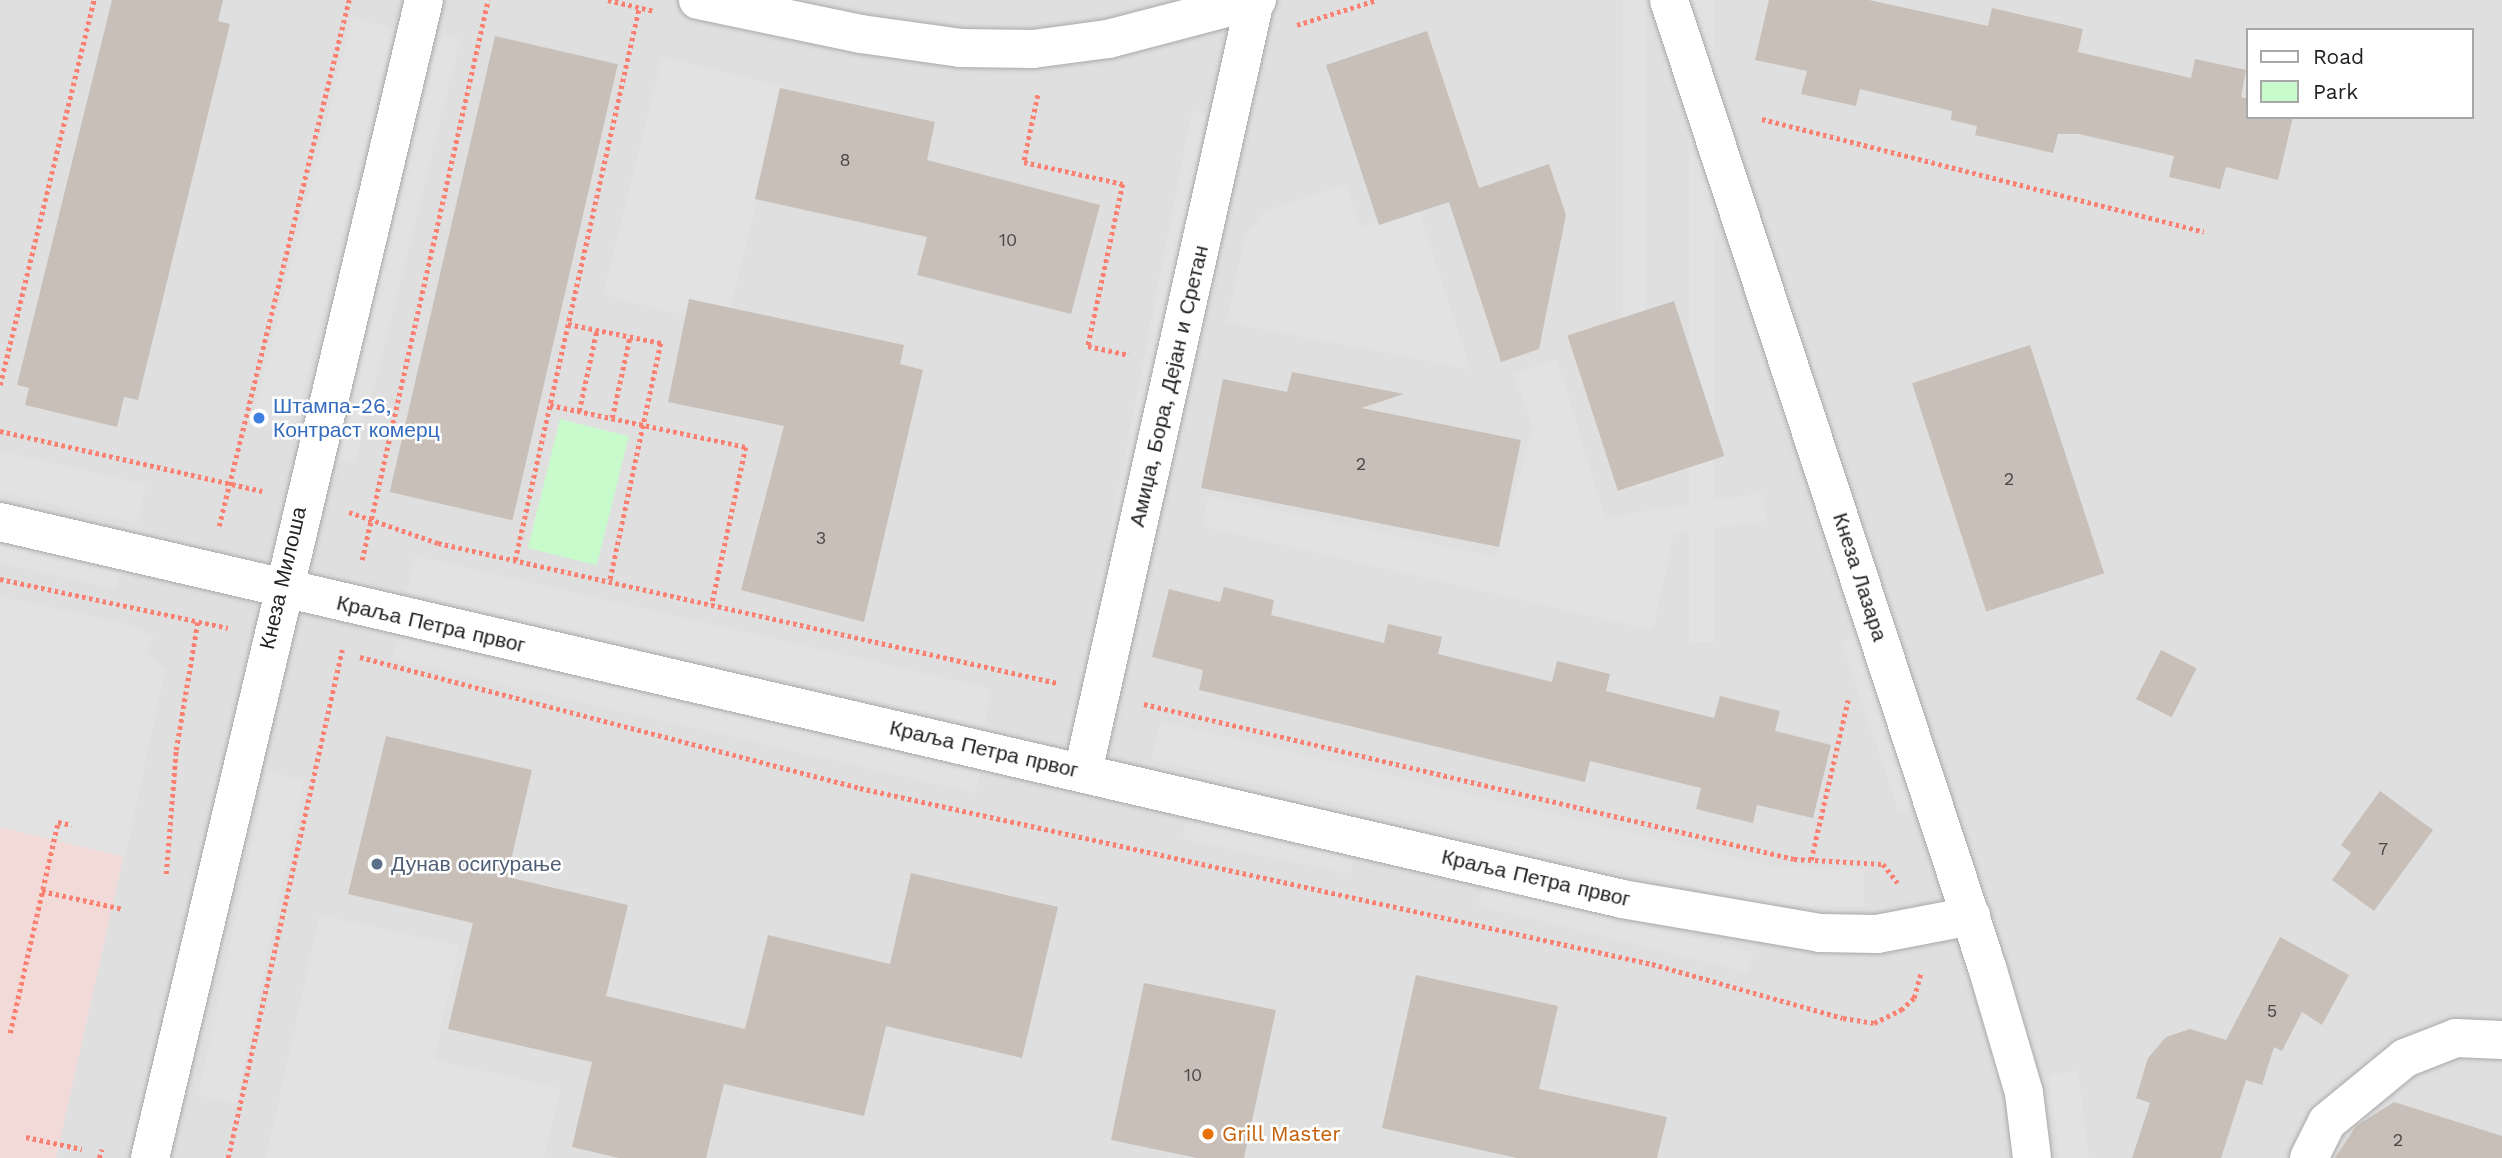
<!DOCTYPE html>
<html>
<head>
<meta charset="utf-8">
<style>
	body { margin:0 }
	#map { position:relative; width:2502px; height:1158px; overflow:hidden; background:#f2efe9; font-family:"Work Sans",sans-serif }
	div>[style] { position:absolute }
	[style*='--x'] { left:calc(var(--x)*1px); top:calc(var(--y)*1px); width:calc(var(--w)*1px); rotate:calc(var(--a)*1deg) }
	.residential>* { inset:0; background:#e0dfdf }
	.commercial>* { inset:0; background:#f2dad9 }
	.park>* { inset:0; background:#c8facc; transform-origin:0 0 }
	.parking>* { inset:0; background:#e2e2e2; transform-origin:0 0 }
	.building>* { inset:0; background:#c7bfb8; transform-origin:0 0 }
	.path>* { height:4.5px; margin-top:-2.25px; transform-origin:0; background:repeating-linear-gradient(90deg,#fa8072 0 3.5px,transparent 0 7px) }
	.roads { filter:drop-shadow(0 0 2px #a9a9a9) drop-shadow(0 0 2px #a9a9a9) }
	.minor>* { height:38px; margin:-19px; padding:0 19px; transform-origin:19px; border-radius:19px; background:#fff }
	.tertiary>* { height:38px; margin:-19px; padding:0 19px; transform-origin:19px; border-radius:19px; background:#fff }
	.dots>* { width:19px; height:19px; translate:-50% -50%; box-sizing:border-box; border:4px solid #fff; border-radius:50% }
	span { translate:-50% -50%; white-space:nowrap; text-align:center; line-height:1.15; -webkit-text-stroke:5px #fff; paint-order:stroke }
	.number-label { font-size:18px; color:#4b4948 }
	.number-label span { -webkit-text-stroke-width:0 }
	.street-label { font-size:21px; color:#222 }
	.shop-label { font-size:21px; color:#366cbe }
	.left { translate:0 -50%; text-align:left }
	.service-label { font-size:21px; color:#4e5e75 }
	.food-label { font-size:21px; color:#c56008 }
	.legend { position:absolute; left:2246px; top:28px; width:228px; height:91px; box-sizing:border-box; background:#fff; border:2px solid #a7a7a7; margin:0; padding:9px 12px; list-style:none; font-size:21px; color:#222 }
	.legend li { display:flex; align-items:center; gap:14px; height:35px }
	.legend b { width:35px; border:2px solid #a7a7a7 }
</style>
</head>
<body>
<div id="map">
	<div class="residential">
		<i style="clip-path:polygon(evenodd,0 0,2502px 0,2502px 1158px,0 1158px,0 0,2248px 30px,2472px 30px,2472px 117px,2248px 117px,2248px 30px)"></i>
	</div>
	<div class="commercial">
		<i style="clip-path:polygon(0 597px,127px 624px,154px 638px,144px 652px,165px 670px,56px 1158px,0 1158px)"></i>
	</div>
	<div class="park">
		<i style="left:560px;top:419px;width:71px;height:133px;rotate:14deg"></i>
	</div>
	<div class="parking">
		<i style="left:1623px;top:0;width:22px;height:486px"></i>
		<i style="left:1689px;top:0;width:25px;height:642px"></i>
		<i style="left:353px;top:18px;width:42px;height:417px;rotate:14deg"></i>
		<i style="left:440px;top:34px;width:21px;height:438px;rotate:14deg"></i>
		<i style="left:662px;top:57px;width:127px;height:245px;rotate:14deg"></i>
		<i style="left:1192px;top:111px;width:15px;height:437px;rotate:11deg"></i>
		<i style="clip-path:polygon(1346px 185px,1360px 228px,1418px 209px,1470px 369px,1227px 322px,1245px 236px,1265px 211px)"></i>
		<i style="left:1208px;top:247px;width:16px;height:262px;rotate:14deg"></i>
		<i style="clip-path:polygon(1557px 360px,1605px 518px,1762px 493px,1766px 520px,1674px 533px,1653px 630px,1202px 526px,1209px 496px,1496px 557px,1533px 430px,1514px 374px)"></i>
		<i style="left:0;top:451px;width:150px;height:40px;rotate:13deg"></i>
		<i style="left:0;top:537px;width:125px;height:25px;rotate:13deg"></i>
		<i style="left:415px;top:556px;width:592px;height:37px;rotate:13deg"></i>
		<i style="clip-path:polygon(0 597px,127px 624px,154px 638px,144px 652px,165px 670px,125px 857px,0 827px)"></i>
		<i style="left:1858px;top:636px;width:180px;height:18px;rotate:71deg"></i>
		<i style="left:398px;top:637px;width:598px;height:22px;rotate:13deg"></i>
		<i style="clip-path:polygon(1161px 721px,1774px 866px,1864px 870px,1863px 907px,1765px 905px,1152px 759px)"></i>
		<i style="left:267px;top:772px;width:38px;height:331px;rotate:12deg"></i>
		<i style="left:1187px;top:818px;width:171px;height:21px;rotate:12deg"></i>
		<i style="left:1483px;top:885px;width:279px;height:21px;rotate:14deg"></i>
		<i style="clip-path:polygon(320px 915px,459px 946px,434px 1060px,560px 1088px,544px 1158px,266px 1158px)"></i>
		<i style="left:2078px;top:1071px;width:88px;height:29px;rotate:83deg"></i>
	</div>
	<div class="building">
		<i style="clip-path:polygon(112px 0,223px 0,218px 21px,230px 24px,138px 400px,124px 397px,117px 427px,25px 405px,29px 388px,17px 385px)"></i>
		<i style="clip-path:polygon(1769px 0,1869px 0,1988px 26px,1992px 8px,2083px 29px,2078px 52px,2191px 78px,2195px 59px,2246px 70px,2241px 97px,2248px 99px,2248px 117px,2293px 117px,2278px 180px,2226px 167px,2220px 189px,2169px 177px,2174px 156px,2079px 134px,2058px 134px,2053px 153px,1975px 135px,1977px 126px,1951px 120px,1952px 111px,1860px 89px,1856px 106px,1801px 94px,1807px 71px,1755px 60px)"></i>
		<i style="clip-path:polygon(1427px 31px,1479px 188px,1549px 164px,1566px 215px,1539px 349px,1501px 362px,1449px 202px,1379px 225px,1326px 65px)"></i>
		<i style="left:495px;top:36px;width:126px;height:468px;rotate:13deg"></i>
		<i style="clip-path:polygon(780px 88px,935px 122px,927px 160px,1100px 205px,1071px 314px,917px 275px,927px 237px,755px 199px)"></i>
		<i style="clip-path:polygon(689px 299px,904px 345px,900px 364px,923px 370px,864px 622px,741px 590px,784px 426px,668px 402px)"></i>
		<i style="left:1674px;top:301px;width:163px;height:112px;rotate:72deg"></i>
		<i style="left:2030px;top:345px;width:240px;height:124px;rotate:72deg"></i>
		<i style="clip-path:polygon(1292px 372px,1404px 394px,1361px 408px,1521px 440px,1499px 547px,1201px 488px,1223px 379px,1287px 392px)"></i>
		<i style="clip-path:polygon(1224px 587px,1274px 600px,1271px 615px,1384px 643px,1388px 624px,1442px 637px,1438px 654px,1552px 682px,1557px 661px,1610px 674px,1606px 691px,1714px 718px,1720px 696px,1780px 711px,1775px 731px,1831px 745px,1813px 818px,1757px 805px,1753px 823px,1696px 809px,1701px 788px,1590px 761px,1585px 782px,1199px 690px,1203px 670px,1152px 657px,1169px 589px,1220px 602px)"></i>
		<i style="left:2161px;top:650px;width:40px;height:55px;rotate:27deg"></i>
		<i style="clip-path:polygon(386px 736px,532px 770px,507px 877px,628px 905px,606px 996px,745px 1029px,768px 935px,890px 964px,911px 873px,1058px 907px,1022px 1058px,886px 1026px,864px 1116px,724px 1084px,706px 1158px,619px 1158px,572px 1147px,592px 1062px,448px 1029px,473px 923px,348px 894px)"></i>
		<i style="clip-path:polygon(2380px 791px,2433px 830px,2374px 911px,2332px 880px,2351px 853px,2341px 845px)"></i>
		<i style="clip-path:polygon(2280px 937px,2349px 975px,2322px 1025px,2302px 1012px,2282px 1051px,2274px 1047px,2262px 1085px,2246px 1080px,2221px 1158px,2132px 1158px,2150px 1103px,2136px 1098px,2148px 1058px,2166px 1037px,2190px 1029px,2226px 1040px)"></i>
		<i style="clip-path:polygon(1416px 975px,1558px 1006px,1539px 1089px,1667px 1117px,1657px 1158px,1517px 1158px,1382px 1128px)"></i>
		<i style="clip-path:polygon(1144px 983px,1276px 1010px,1244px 1158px,1197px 1158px,1111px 1140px)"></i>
		<i style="clip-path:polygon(2394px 1102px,2502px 1136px,2502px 1158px,2335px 1158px,2356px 1126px)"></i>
	</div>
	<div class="path">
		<i style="--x:608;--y:0;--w:47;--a:13.4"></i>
		<i style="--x:1297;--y:25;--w:84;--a:-17.4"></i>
		<i style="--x:1038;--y:95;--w:68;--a:101.8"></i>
		<i style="--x:1024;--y:162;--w:101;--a:12.5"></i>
		<i style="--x:1123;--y:184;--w:166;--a:102.2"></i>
		<i style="--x:1088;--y:346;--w:42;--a:12.4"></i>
		<i style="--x:1762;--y:119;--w:456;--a:14.3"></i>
		<i style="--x:568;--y:324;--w:95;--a:11.5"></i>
		<i style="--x:661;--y:343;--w:243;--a:102.1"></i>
		<i style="--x:0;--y:385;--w:396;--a:-76.3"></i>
		<i style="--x:550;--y:405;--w:200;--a:12.1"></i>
		<i style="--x:746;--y:447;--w:161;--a:102.2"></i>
		<i style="--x:579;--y:411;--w:84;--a:-77.6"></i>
		<i style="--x:612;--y:418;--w:84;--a:-77.6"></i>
		<i style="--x:0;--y:431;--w:269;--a:12.9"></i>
		<i style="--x:349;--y:512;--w:94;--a:19.2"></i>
		<i style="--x:438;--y:543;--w:635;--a:12.74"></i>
		<i style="--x:219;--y:526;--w:542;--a:-76.12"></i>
		<i style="--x:362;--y:560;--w:574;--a:-77.32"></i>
		<i style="--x:515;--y:560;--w:566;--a:-77.34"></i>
		<i style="--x:0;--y:579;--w:233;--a:12.1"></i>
		<i style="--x:360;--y:657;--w:517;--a:14.68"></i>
		<i style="--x:860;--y:788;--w:811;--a:12.53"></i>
		<i style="--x:1652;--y:964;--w:198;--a:15.8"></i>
		<i style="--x:1843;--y:1018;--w:31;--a:9"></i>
		<i style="--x:1874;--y:1023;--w:30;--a:-26"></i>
		<i style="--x:1901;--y:1010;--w:18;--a:-43"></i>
		<i style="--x:1914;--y:998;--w:27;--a:-75"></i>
		<i style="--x:1144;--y:704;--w:668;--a:13.41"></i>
		<i style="--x:1794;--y:859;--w:89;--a:3.2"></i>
		<i style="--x:1883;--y:864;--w:24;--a:52"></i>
		<i style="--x:1811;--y:860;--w:164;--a:-77"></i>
		<i style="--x:166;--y:874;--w:124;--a:-85.4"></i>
		<i style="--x:176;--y:750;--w:132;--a:-80.4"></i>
		<i style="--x:42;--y:891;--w:83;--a:12.5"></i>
		<i style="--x:10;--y:1033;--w:216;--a:-77.2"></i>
		<i style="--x:58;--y:822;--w:14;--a:12"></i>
		<i style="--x:26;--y:1137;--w:57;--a:12.1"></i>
		<i style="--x:99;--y:1158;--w:9;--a:-72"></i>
		<i style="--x:228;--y:1158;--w:521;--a:-77.35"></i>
	</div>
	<div class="roads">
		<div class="minor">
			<i style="--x:698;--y:0;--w:167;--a:11.8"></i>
			<i style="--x:861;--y:34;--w:100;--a:8"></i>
			<i style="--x:960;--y:48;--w:73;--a:0.8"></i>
			<i style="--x:1033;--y:49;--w:76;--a:-7.6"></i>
			<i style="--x:1108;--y:39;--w:154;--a:-14.7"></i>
			<i style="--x:0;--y:522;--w:1665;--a:13.08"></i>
			<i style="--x:1622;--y:899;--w:201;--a:9.7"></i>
			<i style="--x:1820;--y:933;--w:57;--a:1"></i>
			<i style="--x:1877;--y:934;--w:96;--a:-10.8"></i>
			<i style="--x:1083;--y:772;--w:791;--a:-77.44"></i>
			<i style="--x:2309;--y:1158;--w:40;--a:-63.4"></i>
			<i style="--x:2327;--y:1122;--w:101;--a:-39.4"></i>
			<i style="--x:2405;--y:1058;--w:55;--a:-21.4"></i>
			<i style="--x:2456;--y:1038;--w:46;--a:2.5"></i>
		</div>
		<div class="tertiary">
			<i style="--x:1669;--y:0;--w:1018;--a:71.8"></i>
			<i style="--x:1987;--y:967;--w:131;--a:73.6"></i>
			<i style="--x:2024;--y:1093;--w:65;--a:83"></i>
			<i style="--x:150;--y:1158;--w:1190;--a:-76.69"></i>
		</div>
	</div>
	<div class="dots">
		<i style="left:259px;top:418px;background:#3f7fe0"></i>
		<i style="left:377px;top:864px;background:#5c6f8a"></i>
		<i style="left:1208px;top:1134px;background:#e8710a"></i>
	</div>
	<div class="number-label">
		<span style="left:845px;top:160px">8</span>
		<span style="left:1008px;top:240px">10</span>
		<span style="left:1361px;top:464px">2</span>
		<span style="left:2009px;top:479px">2</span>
		<span style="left:821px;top:538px">3</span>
		<span style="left:2383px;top:849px">7</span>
		<span style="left:2272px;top:1011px">5</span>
		<span style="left:1193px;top:1075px">10</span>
		<span style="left:2398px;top:1140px">2</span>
	</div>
	<div class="street-label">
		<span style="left:1169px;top:386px;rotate:-77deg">Амиџа, Бора, Дејан и Сретан</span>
		<span style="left:1860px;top:577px;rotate:72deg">Кнеза Лазара</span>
		<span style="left:283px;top:578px;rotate:-77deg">Кнеза Милоша</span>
		<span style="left:431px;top:624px;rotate:13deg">Краља Петра првог</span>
		<span style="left:984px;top:749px;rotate:13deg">Краља Петра првог</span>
		<span style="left:1536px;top:878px;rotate:13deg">Краља Петра првог</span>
	</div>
	<div class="shop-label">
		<span class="left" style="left:273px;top:418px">Штампа-26,<br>Контраст комерц</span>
	</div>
	<div class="service-label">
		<span class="left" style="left:391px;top:864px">Дунав осигурање</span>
	</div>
	<div class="food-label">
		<span class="left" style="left:1222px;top:1134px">Grill Master</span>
	</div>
	<ul class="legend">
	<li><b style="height:9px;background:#fff"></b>Road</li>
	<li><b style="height:19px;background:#c8facc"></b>Park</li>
	</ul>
</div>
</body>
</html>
